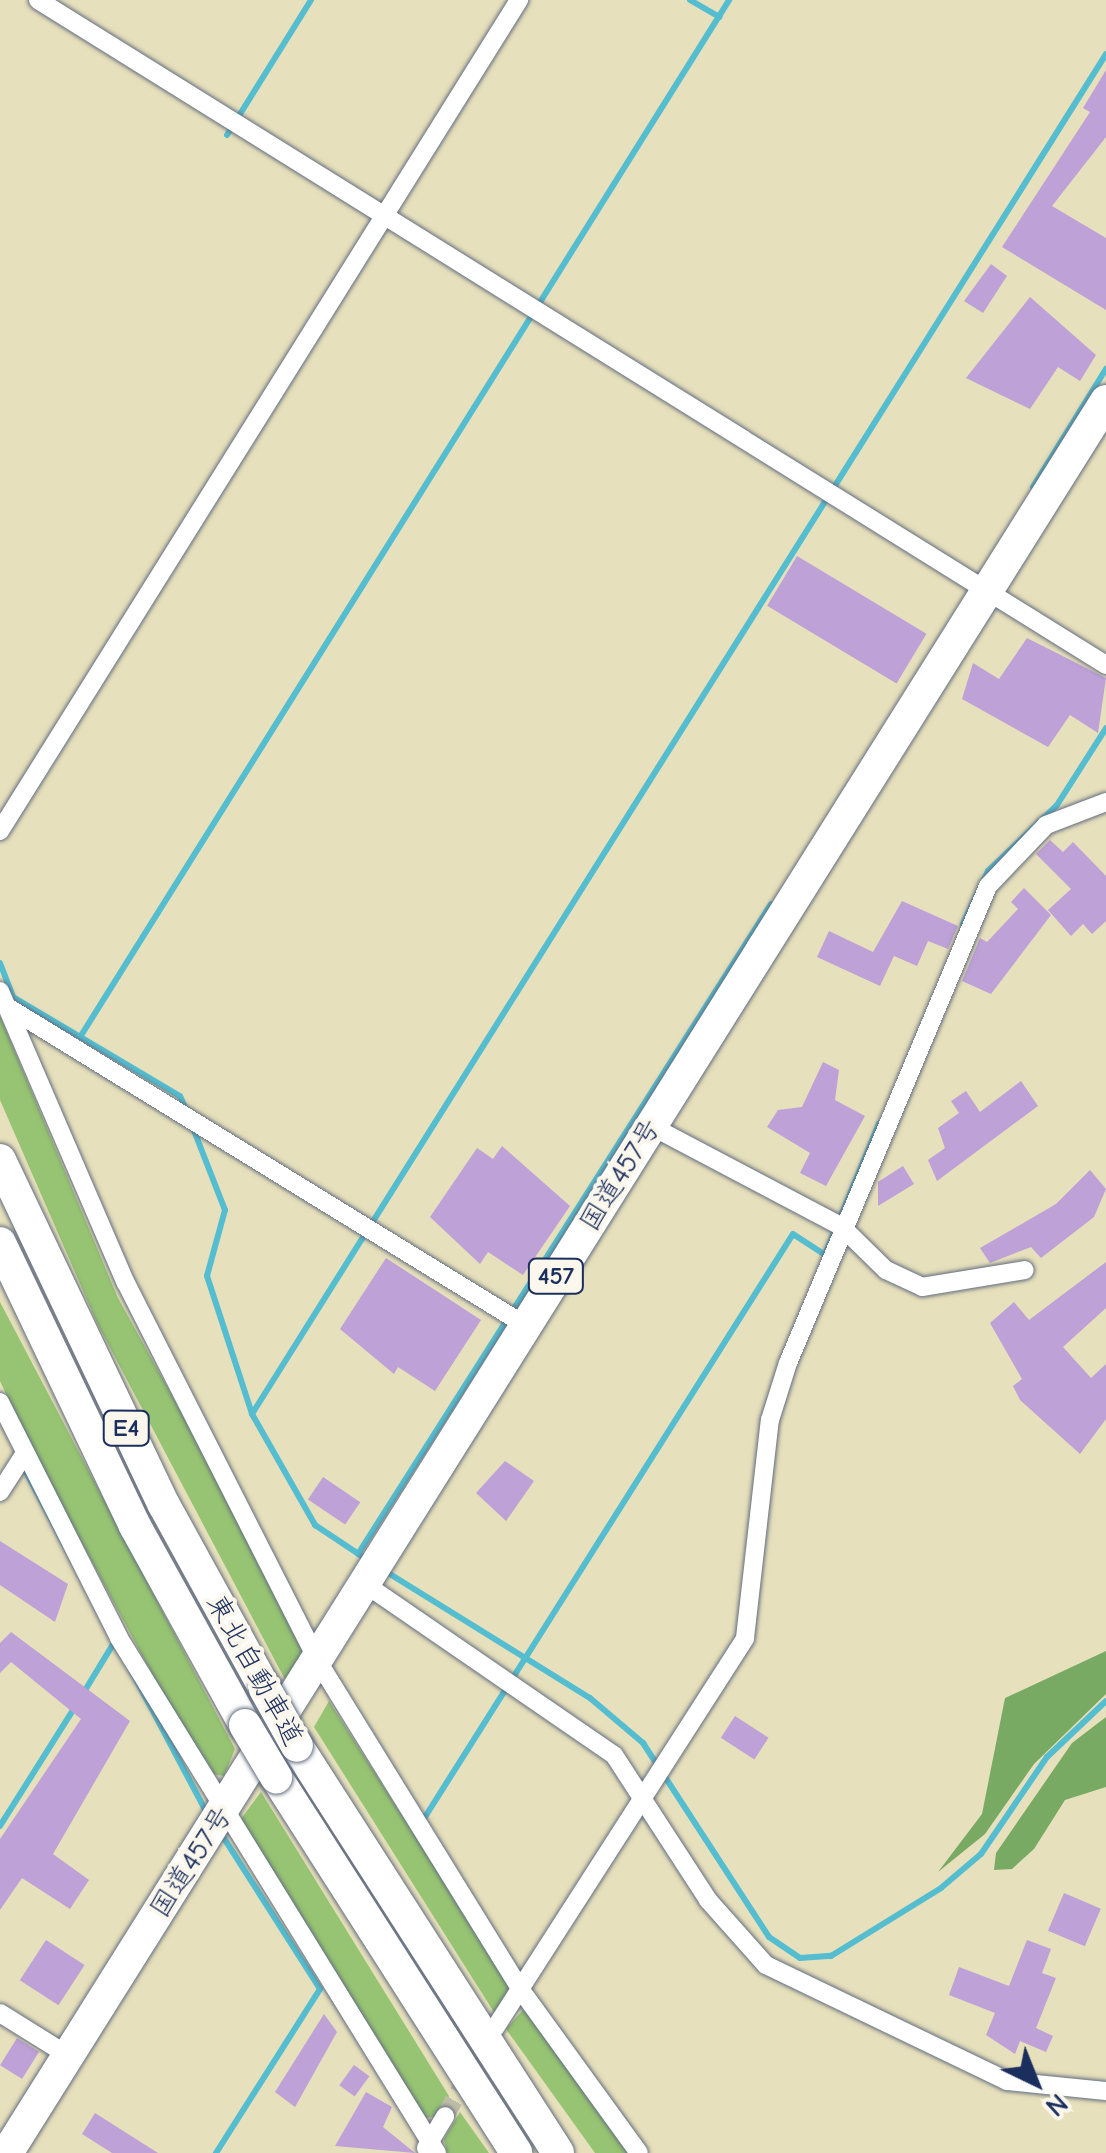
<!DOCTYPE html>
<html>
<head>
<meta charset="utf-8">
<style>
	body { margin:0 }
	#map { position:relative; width:1106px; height:2153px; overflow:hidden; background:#e7e0bc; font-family:"Comic Neue","Klee One",sans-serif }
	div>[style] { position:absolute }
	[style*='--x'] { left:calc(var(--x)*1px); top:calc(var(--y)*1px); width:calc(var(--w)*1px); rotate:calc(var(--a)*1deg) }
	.green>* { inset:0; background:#97c472 }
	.forest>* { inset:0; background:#79aa64 }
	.stream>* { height:6px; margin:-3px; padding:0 3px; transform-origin:3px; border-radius:3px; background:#54bdd0 }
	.building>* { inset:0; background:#bda1d7; transform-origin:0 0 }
	.street-tunnel>* { height:18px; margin-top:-9px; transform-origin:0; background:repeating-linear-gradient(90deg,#bebda9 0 18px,transparent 0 27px) }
	.roads { filter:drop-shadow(0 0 2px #626d7f) drop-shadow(0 0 2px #626d7f) }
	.street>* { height:18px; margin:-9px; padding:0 9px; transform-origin:9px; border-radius:9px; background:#fff }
	.highway>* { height:32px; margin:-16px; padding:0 16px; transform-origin:16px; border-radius:16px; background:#fff }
	.bridges { filter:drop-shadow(0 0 2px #626d7f) drop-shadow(0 0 2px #626d7f) }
	.highway-bridge>* { height:32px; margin:-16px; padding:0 16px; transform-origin:16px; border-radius:16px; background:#fff }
	span { translate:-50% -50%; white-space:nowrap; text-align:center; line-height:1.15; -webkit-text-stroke:8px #fbf7ec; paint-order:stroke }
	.shield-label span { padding:2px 8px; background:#fbf7ec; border:2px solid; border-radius:8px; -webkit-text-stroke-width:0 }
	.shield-label { font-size:25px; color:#1b2f5e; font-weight:700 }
	.street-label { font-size:28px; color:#1b2f5e }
	.north { position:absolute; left:986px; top:2033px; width:100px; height:100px; -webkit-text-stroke:8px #fbf7ec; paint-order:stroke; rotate:137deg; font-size:28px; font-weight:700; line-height:40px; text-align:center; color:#1b2f5e }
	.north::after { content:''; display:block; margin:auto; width:35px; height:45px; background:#1b2f5e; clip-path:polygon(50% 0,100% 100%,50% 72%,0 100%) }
</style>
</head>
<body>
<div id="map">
	<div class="green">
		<i style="clip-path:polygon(0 1016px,118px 1298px,300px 1627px,304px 1658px,290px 1689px,98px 1325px,0 1100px)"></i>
		<i style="clip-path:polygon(0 1302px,235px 1749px,224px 1776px,205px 1773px,29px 1444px,0 1381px)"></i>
		<i style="clip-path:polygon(329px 1701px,510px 1985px,497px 2017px,314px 1727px)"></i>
		<i style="clip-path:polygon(261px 1792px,449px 2096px,437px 2116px,421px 2119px,237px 1824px)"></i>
		<i style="clip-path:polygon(523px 2010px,535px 2018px,633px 2153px,595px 2153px,506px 2029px)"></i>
		<i style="clip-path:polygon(460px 2112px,489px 2153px,447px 2153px,444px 2139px)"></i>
	</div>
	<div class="forest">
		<i style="clip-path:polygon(1106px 1651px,1106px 1694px,1034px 1764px,985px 1834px,938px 1872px,982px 1814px,1005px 1698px)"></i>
		<i style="clip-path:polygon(1106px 1717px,1106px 1787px,1065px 1800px,1034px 1849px,1012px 1869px,994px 1870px,996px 1853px,1072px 1743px)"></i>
	</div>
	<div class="stream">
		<i style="--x:690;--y:0;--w:34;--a:30"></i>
		<i style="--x:227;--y:135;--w:159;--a:-58.1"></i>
		<i style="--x:1033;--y:487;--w:139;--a:-58.3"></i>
		<i style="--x:963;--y:924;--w:59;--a:-64.7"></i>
		<i style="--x:988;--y:871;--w:95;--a:-43.7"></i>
		<i style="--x:1057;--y:805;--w:91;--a:-57.5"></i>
		<i style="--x:0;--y:963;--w:36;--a:69"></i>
		<i style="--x:13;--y:997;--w:194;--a:30.7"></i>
		<i style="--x:180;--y:1096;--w:17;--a:66"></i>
		<i style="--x:82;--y:1034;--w:1220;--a:-57.96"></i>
		<i style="--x:193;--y:1128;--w:88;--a:68.7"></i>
		<i style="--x:225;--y:1210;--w:68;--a:105.3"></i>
		<i style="--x:207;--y:1276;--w:145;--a:71.9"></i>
		<i style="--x:252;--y:1414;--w:128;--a:60.4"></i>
		<i style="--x:315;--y:1525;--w:61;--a:33.7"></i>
		<i style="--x:252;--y:1414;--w:1606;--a:-57.87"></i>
		<i style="--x:21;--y:1462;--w:397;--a:62.1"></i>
		<i style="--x:358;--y:1554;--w:770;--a:-57.57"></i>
		<i style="--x:385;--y:1571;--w:241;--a:31.8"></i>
		<i style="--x:590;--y:1698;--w:70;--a:40.3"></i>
		<i style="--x:643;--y:1743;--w:231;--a:57"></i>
		<i style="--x:769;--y:1937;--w:37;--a:34"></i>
		<i style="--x:800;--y:1958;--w:31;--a:-4"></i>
		<i style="--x:831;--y:1956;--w:129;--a:-31.7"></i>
		<i style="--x:941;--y:1888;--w:52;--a:-40.4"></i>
		<i style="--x:981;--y:1854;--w:117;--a:-55.8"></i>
		<i style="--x:1047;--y:1757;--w:81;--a:-43.5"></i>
		<i style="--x:84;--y:1692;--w:54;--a:-58.7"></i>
		<i style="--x:425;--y:1817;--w:689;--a:-57.74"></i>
		<i style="--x:793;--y:1234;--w:38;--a:33"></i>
		<i style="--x:825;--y:1255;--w:142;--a:-67.6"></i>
		<i style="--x:0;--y:1826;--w:141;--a:-57.8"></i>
		<i style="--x:216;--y:2153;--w:194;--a:-57.6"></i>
		<i style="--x:320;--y:1989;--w:186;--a:-122.5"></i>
	</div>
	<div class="building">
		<i style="clip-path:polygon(1106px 70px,1106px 137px,1052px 206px,1106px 238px,1106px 310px,1002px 247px,1090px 112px,1083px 108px)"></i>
		<i style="clip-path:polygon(991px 264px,1007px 276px,983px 313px,964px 301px)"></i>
		<i style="clip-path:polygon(1030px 297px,1096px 355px,1080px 381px,1058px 367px,1030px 409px,966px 378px)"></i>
		<i style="left:797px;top:556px;width:151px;height:58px;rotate:31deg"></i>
		<i style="clip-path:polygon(1027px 638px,1106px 678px,1098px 733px,1070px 715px,1048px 747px,962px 699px,973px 663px,999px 679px)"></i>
		<i style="clip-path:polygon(1050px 840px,1063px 852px,1073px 842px,1106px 876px,1106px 921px,1092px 934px,1083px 924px,1071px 936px,1048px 910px,1071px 889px,1036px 854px)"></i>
		<i style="clip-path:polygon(1024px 888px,1051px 915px,991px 994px,962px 981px,980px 938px,987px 942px,1018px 909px,1011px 902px)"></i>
		<i style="clip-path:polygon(902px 901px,958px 926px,948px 949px,928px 941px,917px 966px,894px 956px,880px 986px,817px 957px,829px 931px,873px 952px)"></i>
		<i style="clip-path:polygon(823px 1062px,839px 1070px,835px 1100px,865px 1116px,826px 1186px,800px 1173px,810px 1153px,767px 1127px,778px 1110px,802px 1107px)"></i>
		<i style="clip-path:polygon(1021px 1081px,1038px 1106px,937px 1181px,928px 1160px,945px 1148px,938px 1128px,959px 1113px,951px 1101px,966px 1091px,980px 1112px)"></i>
		<i style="clip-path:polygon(502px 1146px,570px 1206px,523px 1275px,488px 1252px,480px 1264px,430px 1217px,477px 1148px,493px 1159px)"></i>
		<i style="clip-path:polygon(903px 1166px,914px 1184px,878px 1206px,878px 1182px)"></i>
		<i style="clip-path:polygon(1090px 1170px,1106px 1189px,1094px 1217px,1041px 1258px,1031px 1247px,990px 1263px,980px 1248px,1056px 1204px)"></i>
		<i style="clip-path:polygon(386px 1258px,481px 1320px,435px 1391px,398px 1367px,394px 1374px,340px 1329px)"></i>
		<i style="clip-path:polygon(1106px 1262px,1106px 1308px,1063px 1347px,1091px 1378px,1106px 1364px,1106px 1419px,1080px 1454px,1020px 1400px,1013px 1386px,1022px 1379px,990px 1323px,1014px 1302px,1029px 1320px)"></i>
		<i style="clip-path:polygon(505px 1461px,534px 1481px,506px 1521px,476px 1493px)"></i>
		<i style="left:323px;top:1477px;width:45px;height:27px;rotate:34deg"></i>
		<i style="clip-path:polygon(0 1541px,68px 1584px,55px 1622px,0 1585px)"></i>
		<i style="clip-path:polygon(11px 1632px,130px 1721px,53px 1854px,89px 1880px,70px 1909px,22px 1878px,0 1910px,0 1839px,81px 1719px,11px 1662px,0 1673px,0 1643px)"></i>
		<i style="left:735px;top:1716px;width:40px;height:26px;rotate:33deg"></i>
		<i style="left:1064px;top:1893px;width:40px;height:41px;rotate:23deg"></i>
		<i style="left:46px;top:1940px;width:46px;height:48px;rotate:33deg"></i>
		<i style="clip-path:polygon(1027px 1940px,1051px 1949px,1042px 1973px,1056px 1978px,1036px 2028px,1053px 2036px,1046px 2052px,1020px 2041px,1015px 2054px,986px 2035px,995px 2013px,949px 1995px,959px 1967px,1009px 1986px)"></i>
		<i style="clip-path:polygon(324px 2014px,337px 2032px,295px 2107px,275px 2092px)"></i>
		<i style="left:17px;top:2038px;width:26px;height:32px;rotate:32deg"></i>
		<i style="left:354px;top:2065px;width:19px;height:25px;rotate:36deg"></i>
		<i style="clip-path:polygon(366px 2092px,392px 2107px,383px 2127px,415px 2153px,335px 2146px)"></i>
		<i style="clip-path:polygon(95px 2113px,158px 2153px,112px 2153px,82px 2134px)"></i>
	</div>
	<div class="street-tunnel">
		<i style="--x:445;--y:2116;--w:91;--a:-60.3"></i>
	</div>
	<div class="roads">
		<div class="street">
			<i style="--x:38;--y:0;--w:1258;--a:31.91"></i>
			<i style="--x:0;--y:831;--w:980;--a:-58.01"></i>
			<i style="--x:0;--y:991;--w:318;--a:66.7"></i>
			<i style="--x:126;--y:1283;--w:426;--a:63.1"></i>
			<i style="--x:319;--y:1663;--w:384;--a:58.3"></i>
			<i style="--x:521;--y:1990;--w:201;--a:54.1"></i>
			<i style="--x:6;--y:1006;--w:609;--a:31.58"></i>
			<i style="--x:651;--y:1126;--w:215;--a:27.8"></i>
			<i style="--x:841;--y:1226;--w:63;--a:44.4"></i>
			<i style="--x:886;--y:1270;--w:40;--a:25"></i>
			<i style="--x:922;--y:1287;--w:104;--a:-9.4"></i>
			<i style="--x:0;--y:1402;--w:264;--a:63.2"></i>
			<i style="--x:119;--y:1638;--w:605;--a:58.31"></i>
			<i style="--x:0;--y:1492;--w:46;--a:-57.3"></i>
			<i style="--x:365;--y:1584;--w:302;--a:34.5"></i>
			<i style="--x:614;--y:1755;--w:173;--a:57"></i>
			<i style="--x:708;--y:1900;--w:87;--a:48.3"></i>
			<i style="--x:766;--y:1965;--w:267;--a:25.7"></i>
			<i style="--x:1007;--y:2081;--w:100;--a:5.8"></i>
			<i style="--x:0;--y:2013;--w:81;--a:31.9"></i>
			<i style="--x:495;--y:2028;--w:463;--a:-57.3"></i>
			<i style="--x:745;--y:1638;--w:219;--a:-83.5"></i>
			<i style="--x:770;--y:1420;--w:60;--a:-72.5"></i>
			<i style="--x:788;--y:1363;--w:517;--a:-67.25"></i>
			<i style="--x:988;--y:886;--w:84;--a:-46.4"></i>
			<i style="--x:1046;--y:825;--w:64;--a:-21"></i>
			<i style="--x:426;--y:2148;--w:37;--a:-59"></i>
		</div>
		<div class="highway">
			<i style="--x:0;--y:1160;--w:382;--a:64.6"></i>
			<i style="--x:164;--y:1505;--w:210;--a:61.2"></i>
			<i style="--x:0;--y:1243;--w:314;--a:64.5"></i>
			<i style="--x:135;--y:1526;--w:227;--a:61.1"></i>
			<i style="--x:297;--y:1746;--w:483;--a:57.3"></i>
			<i style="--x:276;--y:1777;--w:446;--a:57.4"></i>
			<i style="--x:7;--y:2153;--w:2068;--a:-57.9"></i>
		</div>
	</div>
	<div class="bridges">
		<div class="highway-bridge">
			<i style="--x:265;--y:1689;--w:65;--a:60.7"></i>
			<i style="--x:245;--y:1725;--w:61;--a:59.2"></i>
		</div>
	</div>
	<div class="shield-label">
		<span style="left:556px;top:1276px">457</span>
		<span style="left:126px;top:1428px">E4</span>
	</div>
	<div class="street-label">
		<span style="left:620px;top:1175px;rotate:-58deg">国道457号</span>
		<span style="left:255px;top:1670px;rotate:61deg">東北自動車道</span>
		<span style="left:191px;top:1862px;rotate:-57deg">国道457号</span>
	</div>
	<div class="north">N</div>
</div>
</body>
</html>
